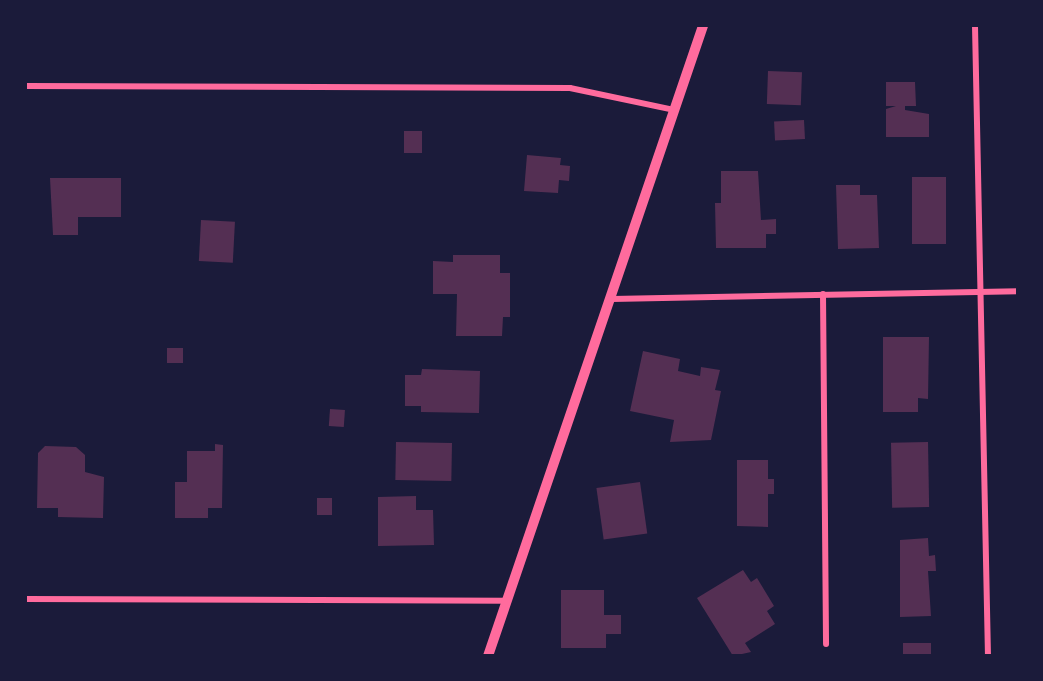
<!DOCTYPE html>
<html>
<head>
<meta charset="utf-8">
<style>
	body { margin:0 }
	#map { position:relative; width:1043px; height:681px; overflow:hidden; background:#1b1b3a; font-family:Signika,sans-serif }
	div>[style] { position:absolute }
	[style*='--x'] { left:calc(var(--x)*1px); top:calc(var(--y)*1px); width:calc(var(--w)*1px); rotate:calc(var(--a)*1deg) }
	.building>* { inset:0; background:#542f53; transform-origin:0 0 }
	.minor>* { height:6px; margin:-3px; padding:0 3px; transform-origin:3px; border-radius:3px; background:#ff6b9d }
	.tertiary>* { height:10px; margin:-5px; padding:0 5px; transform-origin:5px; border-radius:5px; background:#ff6b9d }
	span { translate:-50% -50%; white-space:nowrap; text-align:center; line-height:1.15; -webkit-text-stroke:6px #1b1b3a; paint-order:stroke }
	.frame { position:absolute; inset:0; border:27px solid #1b1b3a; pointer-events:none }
</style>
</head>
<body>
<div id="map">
	<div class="building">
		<i style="left:768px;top:71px;width:34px;height:33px;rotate:2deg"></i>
		<i style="clip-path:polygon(886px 82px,915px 82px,916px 106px,905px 106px,905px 110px,929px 114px,929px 137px,886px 137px,886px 109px,896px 106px,886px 106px)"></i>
		<i style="left:804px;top:120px;width:19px;height:30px;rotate:87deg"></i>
		<i style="left:404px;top:131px;width:18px;height:22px"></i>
		<i style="clip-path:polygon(527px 155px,561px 158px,560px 165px,570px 166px,569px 181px,559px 180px,558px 193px,524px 191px)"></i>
		<i style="clip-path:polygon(721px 171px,758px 171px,761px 220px,776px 219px,776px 234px,766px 234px,766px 248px,716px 248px,715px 203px,721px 203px)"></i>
		<i style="left:912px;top:177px;width:34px;height:67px"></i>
		<i style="clip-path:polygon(50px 178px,121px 178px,121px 217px,78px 217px,78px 235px,53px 235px)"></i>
		<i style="clip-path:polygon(836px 185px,860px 185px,860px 195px,877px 195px,879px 248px,838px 249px)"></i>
		<i style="left:201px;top:220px;width:34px;height:41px;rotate:3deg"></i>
		<i style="clip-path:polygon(453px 255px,500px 255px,500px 273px,510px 273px,510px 317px,503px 317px,502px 336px,456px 336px,457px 294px,433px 294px,433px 261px,453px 262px)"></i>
		<i style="clip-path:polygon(883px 337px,929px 337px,928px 399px,918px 398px,918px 412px,883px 412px)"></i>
		<i style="left:167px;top:348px;width:16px;height:15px"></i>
		<i style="clip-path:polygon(643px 351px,680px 359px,678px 371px,700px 376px,701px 367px,720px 370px,715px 390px,721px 391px,711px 440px,670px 442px,674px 420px,630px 411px)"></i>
		<i style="clip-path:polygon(422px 369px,480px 371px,479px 413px,421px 412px,421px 406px,405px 406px,405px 375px,421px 375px)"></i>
		<i style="left:330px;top:409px;width:15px;height:17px;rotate:4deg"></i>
		<i style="left:396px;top:442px;width:56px;height:38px;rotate:1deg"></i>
		<i style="left:928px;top:442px;width:65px;height:37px;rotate:89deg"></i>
		<i style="clip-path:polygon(215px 444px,223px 445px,222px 508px,208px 508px,208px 518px,175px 518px,175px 482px,187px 482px,187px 451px,215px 451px)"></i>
		<i style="clip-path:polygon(45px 446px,76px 447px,85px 455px,85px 472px,104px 477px,103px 518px,58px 517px,58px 508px,37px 508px,38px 453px)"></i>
		<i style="clip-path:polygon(737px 460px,768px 460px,768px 479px,774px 479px,774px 494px,768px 494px,768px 527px,737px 526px)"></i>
		<i style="left:640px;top:482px;width:52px;height:44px;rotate:82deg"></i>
		<i style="clip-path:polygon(416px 496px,416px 510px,433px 510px,434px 545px,378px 546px,378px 497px)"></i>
		<i style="left:317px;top:498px;width:15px;height:17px"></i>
		<i style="clip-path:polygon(928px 538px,929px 556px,935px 555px,936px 571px,928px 571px,931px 616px,900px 617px,900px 540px)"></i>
		<i style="clip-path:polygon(743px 570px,751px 582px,757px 578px,774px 606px,767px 611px,775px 624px,745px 643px,751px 652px,733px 656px,697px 598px)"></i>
		<i style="clip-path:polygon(561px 590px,604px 590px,604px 615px,621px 615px,621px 634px,606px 634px,606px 648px,561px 648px)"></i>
		<i style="left:903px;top:643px;width:28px;height:13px"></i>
	</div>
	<div class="minor">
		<i style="--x:975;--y:26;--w:630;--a:88.82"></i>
		<i style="--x:26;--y:86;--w:544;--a:0.21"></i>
		<i style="--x:570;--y:88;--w:106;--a:11.9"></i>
		<i style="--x:823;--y:294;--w:350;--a:89.5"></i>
		<i style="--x:612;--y:299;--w:406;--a:-1.1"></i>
		<i style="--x:26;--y:599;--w:480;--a:0.2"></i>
	</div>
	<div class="tertiary">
		<i style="--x:488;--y:656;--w:666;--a:-71.16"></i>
	</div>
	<div class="frame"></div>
</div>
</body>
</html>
